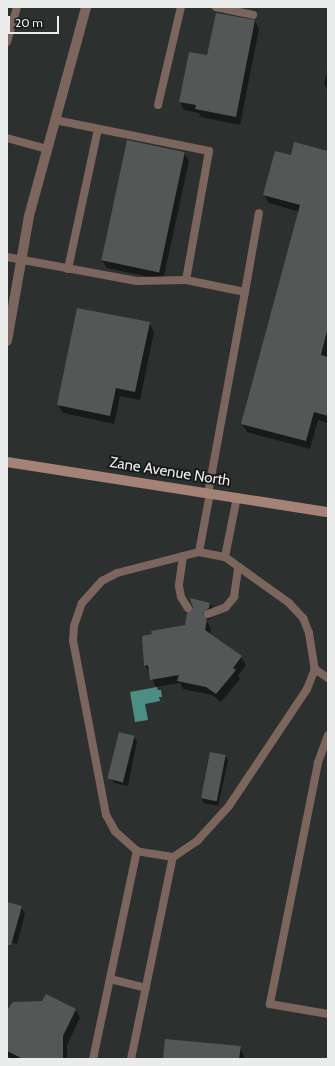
<!DOCTYPE html>
<html>
<head>
<meta charset="utf-8">
<style>
	body { margin:0 }
	#map { position:relative; width:335px; height:1066px; overflow:hidden; background:#2c3130; font-family:Cabin,sans-serif }
	div>[style] { position:absolute }
	[style*='--x'] { left:calc(var(--x)*1px); top:calc(var(--y)*1px); width:calc(var(--w)*1px); rotate:calc(var(--a)*1deg) }
	.water>* { inset:0; background:#4d8e84 }
	.shadow>* { inset:0; background:#0007 }
	.building>* { inset:0; background:#535857; transform-origin:0 0 }
	.lane>* { height:8px; margin:-4px; padding:0 4px; transform-origin:4px; border-radius:4px; background:#7b655d }
	.street>* { height:10px; margin:-5px; padding:0 5px; transform-origin:5px; border-radius:5px; background:#7b655d }
	.secondary>* { height:10px; margin:-5px; padding:0 5px; transform-origin:5px; border-radius:5px; background:#a58276 }
	span { translate:-50% -50%; white-space:nowrap; text-align:center; line-height:1.15; -webkit-text-stroke:3.5px #161818; paint-order:stroke }
	.street-label { font-size:15px; color:#ebeded }
	.frame { position:absolute; inset:0; border:8px solid #ebeded; pointer-events:none }
	.scale { position:absolute; left:8px; top:16px; width:51px; height:18px; box-sizing:border-box; border:2px solid #ebeded; border-top:0; padding-left:5px; font-size:12px; line-height:14px; white-space:nowrap; color:#ebeded; -webkit-text-stroke:3px #161818; paint-order:stroke }
</style>
</head>
<body>
<div id="map">
	<div class="water">
		<i style="clip-path:polygon(157px 687px,158px 690px,161px 690px,162px 697px,159px 697px,160px 701px,145px 704px,148px 720px,135px 722px,130px 692px)"></i>
	</div>
	<div class="shadow">
		<i style="clip-path:polygon(255px 21px,259px 29px,240px 125px,201px 117px,199px 113px,184px 110px,180px 102px,208px 56px)"></i>
		<i style="clip-path:polygon(328px 67px,328px 91px,324px 84px)"></i>
		<i style="clip-path:polygon(328px 152px,328px 423px,318px 420px,310px 449px,247px 432px,242px 424px,300px 212px,269px 203px,264px 195px,292px 156px)"></i>
		<i style="clip-path:polygon(184px 153px,189px 161px,163px 280px,107px 268px,102px 260px)"></i>
		<i style="clip-path:polygon(149px 323px,154px 332px,140px 400px,120px 396px,114px 424px,63px 413px,58px 405px)"></i>
		<i style="clip-path:polygon(210px 603px,215px 612px,214px 616px,207px 621px,211px 629px,210px 635px,241px 657px,246px 665px,238px 676px,240px 679px,221px 702px,212px 695px,183px 689px,180px 683px,156px 687px,145px 665px)"></i>
		<i style="clip-path:polygon(134px 737px,137px 741px,128px 786px,114px 783px,111px 779px)"></i>
		<i style="clip-path:polygon(226px 756px,228px 761px,218px 806px,204px 803px,201px 798px)"></i>
		<i style="clip-path:polygon(7px 903px,21px 907px,25px 914px,17px 944px,7px 941px)"></i>
		<i style="clip-path:polygon(75px 1009px,80px 1018px,67px 1045px,67px 1059px,12px 1059px,7px 1056px,7px 1011px)"></i>
		<i style="clip-path:polygon(240px 1047px,245px 1059px,164px 1059px)"></i>
	</div>
	<div class="building">
		<i style="clip-path:polygon(216px 13px,255px 20px,236px 117px,195px 109px,196px 105px,179px 102px,189px 52px,207px 55px)"></i>
		<i style="left:127px;top:140px;width:59px;height:123px;rotate:12deg"></i>
		<i style="clip-path:polygon(294px 142px,328px 151px,328px 327px,321px 355px,328px 357px,328px 416px,314px 412px,306px 441px,241px 424px,300px 205px,263px 195px,275px 151px,291px 155px)"></i>
		<i style="clip-path:polygon(77px 308px,150px 322px,135px 392px,116px 388px,110px 416px,57px 405px)"></i>
		<i style="clip-path:polygon(190px 598px,210px 603px,209px 608px,203px 613px,207px 619px,205px 630px,242px 656px,233px 668px,236px 670px,216px 694px,206px 687px,177px 681px,179px 675px,150px 680px,148px 665px,144px 666px,142px 636px,152px 634px,151px 631px,185px 625px,187px 613px,193px 608px)"></i>
		<i style="left:119px;top:732px;width:16px;height:48px;rotate:14deg"></i>
		<i style="left:210px;top:752px;width:16px;height:47px;rotate:11deg"></i>
		<i style="clip-path:polygon(7px 902px,22px 906px,11px 945px,7px 945px)"></i>
		<i style="clip-path:polygon(46px 994px,76px 1009px,63px 1036px,63px 1059px,23px 1059px,7px 1051px,7px 1010px,13px 1002px,42px 1001px)"></i>
		<i style="clip-path:polygon(165px 1039px,241px 1046px,239px 1059px,163px 1059px)"></i>
	</div>
	<div class="lane">
		<i style="--x:216;--y:7;--w:38;--a:12"></i>
		<i style="--x:7;--y:42;--w:36;--a:-74"></i>
		<i style="--x:158;--y:105;--w:101;--a:-76.8"></i>
		<i style="--x:55;--y:120;--w:157;--a:11.4"></i>
		<i style="--x:209;--y:151;--w:131;--a:100.1"></i>
		<i style="--x:186;--y:280;--w:60;--a:11.5"></i>
		<i style="--x:245;--y:292;--w:204;--a:100.4"></i>
		<i style="--x:7;--y:138;--w:41;--a:15.4"></i>
		<i style="--x:7;--y:257;--w:132;--a:10.5"></i>
		<i style="--x:137;--y:281;--w:49;--a:-1.2"></i>
		<i style="--x:68;--y:269;--w:143;--a:-77.9"></i>
		<i style="--x:245;--y:292;--w:80;--a:-80"></i>
		<i style="--x:199;--y:552;--w:26;--a:11"></i>
		<i style="--x:225;--y:557;--w:79;--a:35.7"></i>
		<i style="--x:289;--y:603;--w:21;--a:47"></i>
		<i style="--x:303;--y:618;--w:16;--a:68"></i>
		<i style="--x:309;--y:633;--w:36;--a:81"></i>
		<i style="--x:315;--y:669;--w:22;--a:112"></i>
		<i style="--x:307;--y:689;--w:141;--a:123.7"></i>
		<i style="--x:229;--y:806;--w:47;--a:132.4"></i>
		<i style="--x:197;--y:841;--w:29;--a:146"></i>
		<i style="--x:173;--y:857;--w:36;--a:-171"></i>
		<i style="--x:137;--y:851;--w:30;--a:-138"></i>
		<i style="--x:115;--y:831;--w:18;--a:-119"></i>
		<i style="--x:106;--y:815;--w:177;--a:-100.7"></i>
		<i style="--x:73;--y:641;--w:15;--a:-86"></i>
		<i style="--x:74;--y:626;--w:24;--a:-71"></i>
		<i style="--x:82;--y:603;--w:30;--a:-48"></i>
		<i style="--x:102;--y:581;--w:17;--a:-28"></i>
		<i style="--x:117;--y:573;--w:85;--a:-14.4"></i>
		<i style="--x:199;--y:552;--w:60;--a:-79.4"></i>
		<i style="--x:183;--y:556;--w:30;--a:98"></i>
		<i style="--x:179;--y:586;--w:11;--a:80"></i>
		<i style="--x:181;--y:597;--w:13;--a:58"></i>
		<i style="--x:225;--y:557;--w:61;--a:-78.7"></i>
		<i style="--x:208;--y:614;--w:19;--a:-21"></i>
		<i style="--x:226;--y:607;--w:13;--a:-51"></i>
		<i style="--x:234;--y:597;--w:30;--a:-82"></i>
		<i style="--x:315;--y:669;--w:16;--a:35"></i>
		<i style="--x:328;--y:735;--w:30;--a:110"></i>
		<i style="--x:318;--y:763;--w:246;--a:101.3"></i>
		<i style="--x:270;--y:1004;--w:59;--a:9.8"></i>
		<i style="--x:110;--y:979;--w:37;--a:14"></i>
		<i style="--x:93;--y:1059;--w:213;--a:-78.1"></i>
		<i style="--x:131;--y:1059;--w:206;--a:-78.3"></i>
	</div>
	<div class="street">
		<i style="--x:7;--y:341;--w:127;--a:-80"></i>
		<i style="--x:29;--y:216;--w:217;--a:-74.7"></i>
	</div>
	<div class="secondary">
		<i style="--x:7;--y:462;--w:325;--a:8.9"></i>
	</div>
	<div class="street-label">
		<span style="left:170px;top:472px;rotate:9deg">Zane Avenue North</span>
	</div>
	<div class="frame"></div>
	<div class="scale">20 m</div>
</div>
</body>
</html>
